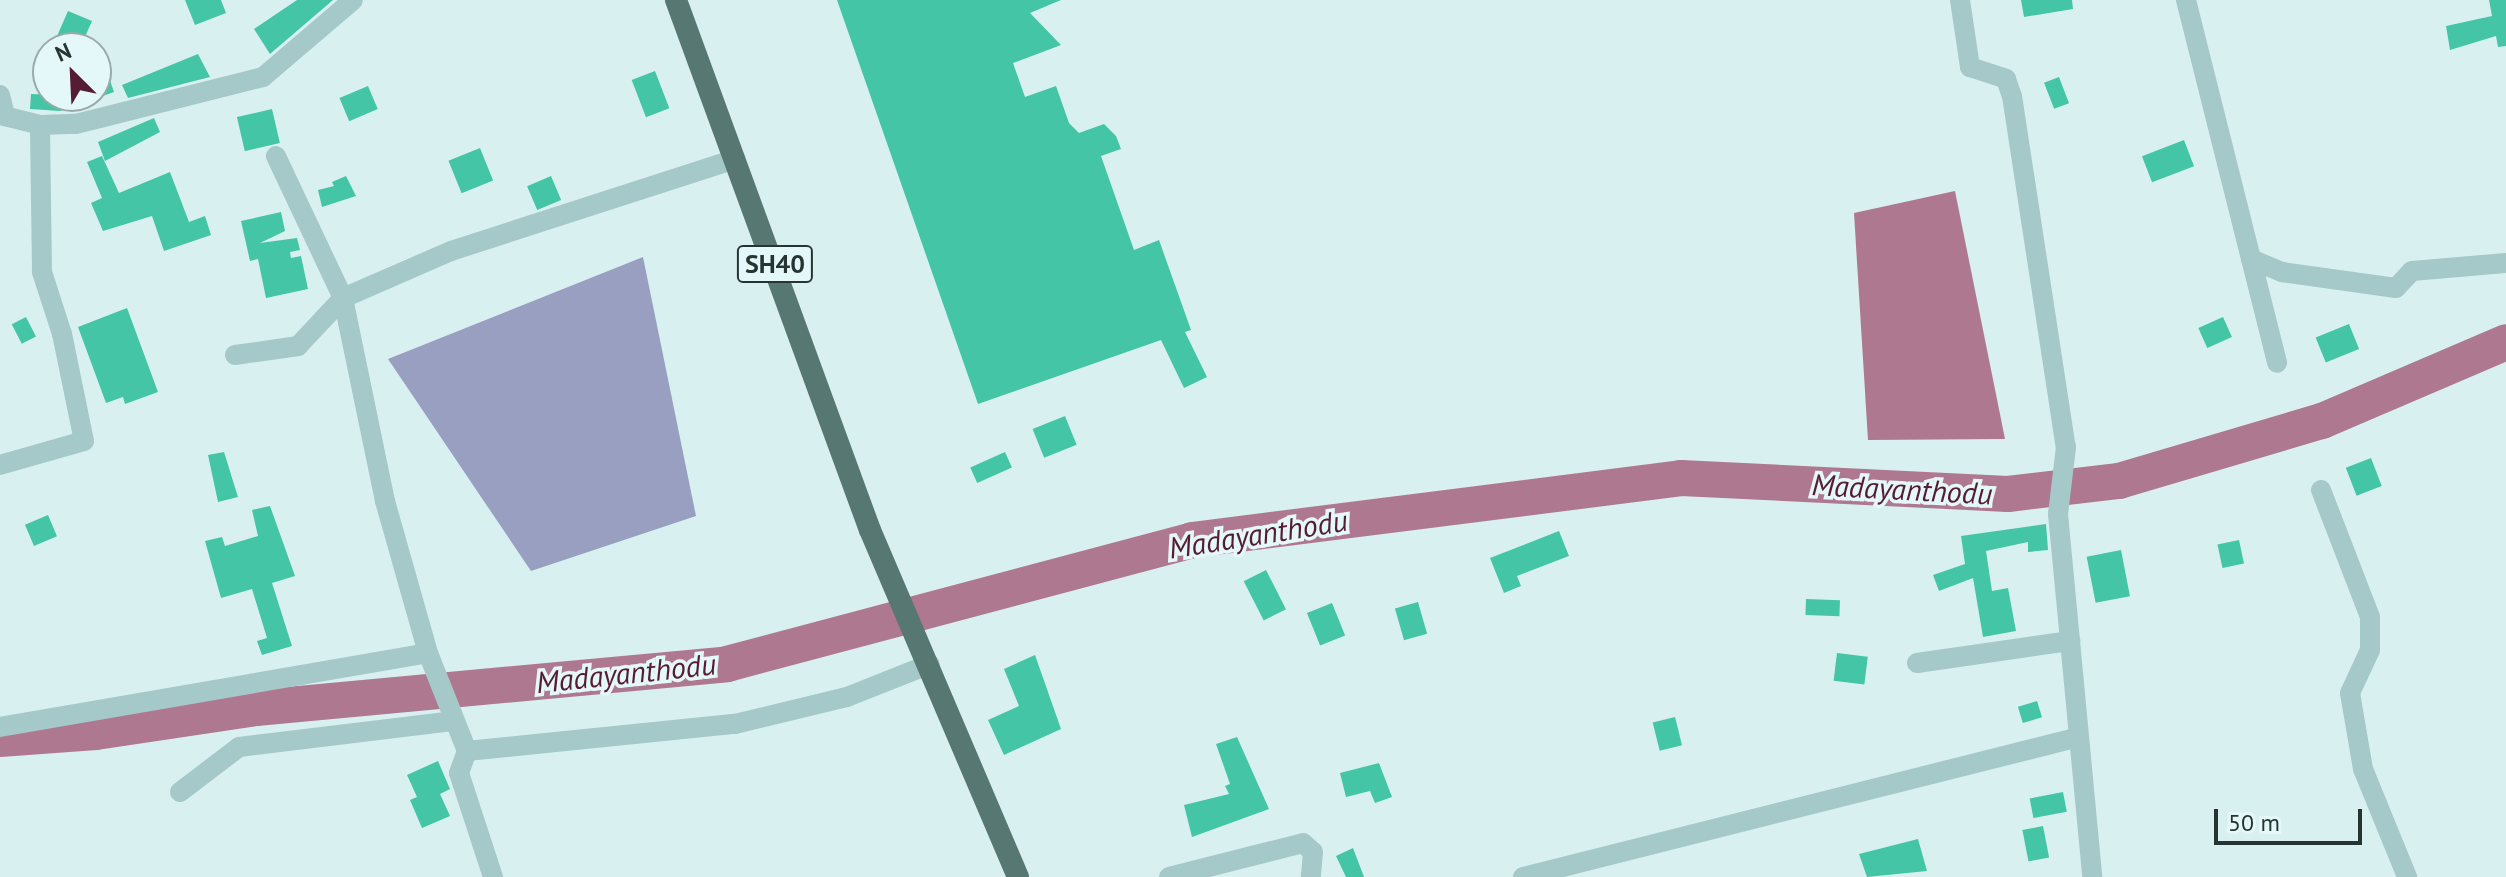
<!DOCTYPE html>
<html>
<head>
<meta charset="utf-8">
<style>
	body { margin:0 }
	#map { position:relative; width:2506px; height:877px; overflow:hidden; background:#d9f0f1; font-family:"PT Sans",sans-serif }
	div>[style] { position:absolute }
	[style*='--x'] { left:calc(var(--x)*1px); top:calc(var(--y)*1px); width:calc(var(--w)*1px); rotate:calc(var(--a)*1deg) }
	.green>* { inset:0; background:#999fc0 }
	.water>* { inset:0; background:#ae7890 }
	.river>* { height:36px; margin:-18px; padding:0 18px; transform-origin:18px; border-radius:18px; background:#ae7890 }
	.building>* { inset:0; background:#43c5a6; transform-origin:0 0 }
	.minor>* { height:20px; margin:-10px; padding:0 10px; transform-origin:10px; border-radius:10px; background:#a5c9c8 }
	.primary>* { height:22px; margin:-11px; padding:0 11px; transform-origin:11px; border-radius:11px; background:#577772 }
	span { translate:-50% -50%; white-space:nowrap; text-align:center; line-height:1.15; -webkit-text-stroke:7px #e5f8f9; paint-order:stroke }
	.shield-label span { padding:2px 6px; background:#e5f8f9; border:2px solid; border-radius:6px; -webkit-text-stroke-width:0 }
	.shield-label { font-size:26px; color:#263532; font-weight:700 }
	.water-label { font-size:30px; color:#561c34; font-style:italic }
	.north { position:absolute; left:32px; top:32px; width:80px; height:80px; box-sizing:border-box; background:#e5f8f9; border:2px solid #99aaa9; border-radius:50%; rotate:336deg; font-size:22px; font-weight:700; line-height:32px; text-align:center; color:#263532 }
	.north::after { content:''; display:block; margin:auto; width:28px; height:36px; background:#561c34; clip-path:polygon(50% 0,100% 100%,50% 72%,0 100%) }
	.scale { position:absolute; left:2214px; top:809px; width:148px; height:36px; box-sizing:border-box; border:4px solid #263532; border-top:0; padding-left:10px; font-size:24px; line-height:28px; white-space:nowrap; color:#263532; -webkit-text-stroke:6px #e5f8f9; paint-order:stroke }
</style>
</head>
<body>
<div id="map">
	<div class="green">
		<i style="clip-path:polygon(643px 257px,696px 516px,531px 571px,388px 359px)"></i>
	</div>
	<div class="water">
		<i style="clip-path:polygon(1955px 191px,2005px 439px,1868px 440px,1854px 213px)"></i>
	</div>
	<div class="river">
		<i style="--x:0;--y:739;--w:96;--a:-4.2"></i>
		<i style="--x:96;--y:732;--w:162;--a:-8.5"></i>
		<i style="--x:256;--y:708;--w:473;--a:-5.3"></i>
		<i style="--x:727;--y:664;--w:481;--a:-14.9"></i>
		<i style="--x:1192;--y:540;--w:493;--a:-7.2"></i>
		<i style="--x:1681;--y:478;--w:327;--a:2.8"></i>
		<i style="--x:2008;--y:494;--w:112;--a:-6.7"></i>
		<i style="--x:2119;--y:481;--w:212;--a:-16.5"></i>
		<i style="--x:2322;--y:421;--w:200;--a:-23.2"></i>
	</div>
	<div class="building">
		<i style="clip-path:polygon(185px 0,221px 0,226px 13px,195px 25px)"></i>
		<i style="clip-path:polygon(297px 0,333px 0,270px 54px,254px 29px)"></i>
		<i style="clip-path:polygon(837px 0,1061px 0,1030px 13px,1061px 45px,1013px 63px,1025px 97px,1056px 86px,1069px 123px,1079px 133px,1104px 124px,1116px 136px,1121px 149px,1101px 156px,1134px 250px,1159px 240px,1191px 330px,1185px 332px,1207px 377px,1184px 388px,1161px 340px,978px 404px)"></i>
		<i style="clip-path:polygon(2021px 0,2072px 0,2073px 9px,2024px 17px)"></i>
		<i style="clip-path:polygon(2489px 0,2506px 0,2506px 46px,2498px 47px,2496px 36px,2450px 50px,2446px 26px,2492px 16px)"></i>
		<i style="clip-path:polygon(68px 11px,92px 21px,80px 48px,54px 43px)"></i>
		<i style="clip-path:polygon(99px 48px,114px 92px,60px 111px,30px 109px,31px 94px,96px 96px)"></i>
		<i style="clip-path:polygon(198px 54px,210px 77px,128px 98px,122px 85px)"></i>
		<i style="left:655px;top:71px;width:40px;height:25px;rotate:69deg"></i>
		<i style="left:2059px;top:77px;width:28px;height:16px;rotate:69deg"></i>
		<i style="left:368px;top:86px;width:25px;height:31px;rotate:67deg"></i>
		<i style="left:272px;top:109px;width:35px;height:36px;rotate:77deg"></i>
		<i style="clip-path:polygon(154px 118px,160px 132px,105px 161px,98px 142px)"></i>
		<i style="left:2184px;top:140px;width:28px;height:45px;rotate:69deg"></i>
		<i style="left:480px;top:148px;width:35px;height:34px;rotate:68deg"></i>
		<i style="clip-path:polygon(102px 156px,119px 193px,170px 172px,189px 222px,205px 216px,211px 235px,164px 251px,152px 216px,103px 231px,91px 203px,102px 198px,87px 162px)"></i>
		<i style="clip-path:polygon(346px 176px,356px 196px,322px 207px,318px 190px,334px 186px,332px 182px)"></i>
		<i style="left:551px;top:176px;width:26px;height:26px;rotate:67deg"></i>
		<i style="clip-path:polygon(281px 212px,285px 231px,260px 243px,297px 238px,300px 250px,290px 252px,291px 258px,301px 256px,308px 289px,266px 298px,258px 259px,250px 261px,241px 221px)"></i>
		<i style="clip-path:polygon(127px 308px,158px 392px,125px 404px,123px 397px,106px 403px,78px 327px)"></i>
		<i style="left:26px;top:317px;width:22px;height:16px;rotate:63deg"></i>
		<i style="left:2223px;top:317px;width:22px;height:27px;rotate:66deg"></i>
		<i style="left:2349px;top:324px;width:27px;height:36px;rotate:68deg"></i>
		<i style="left:1065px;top:416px;width:31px;height:35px;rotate:68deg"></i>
		<i style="clip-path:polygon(224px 452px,238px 497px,218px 502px,208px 455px)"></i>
		<i style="left:1005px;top:452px;width:17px;height:38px;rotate:66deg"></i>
		<i style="left:2371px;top:458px;width:30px;height:27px;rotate:69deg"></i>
		<i style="clip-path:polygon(270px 506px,295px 576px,272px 583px,292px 646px,262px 655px,257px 641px,267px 638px,252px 589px,221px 598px,205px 541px,222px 537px,225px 546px,258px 536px,252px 510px)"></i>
		<i style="left:48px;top:515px;width:23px;height:25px;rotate:67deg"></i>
		<i style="clip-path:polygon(2046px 524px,2048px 550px,2028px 552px,2028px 542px,1986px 551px,1992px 591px,2008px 588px,2016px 631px,1983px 637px,1973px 578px,1939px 591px,1933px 575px,1965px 564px,1961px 536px)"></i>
		<i style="clip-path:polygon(1559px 531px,1569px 556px,1517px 576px,1521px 586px,1504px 593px,1490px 558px)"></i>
		<i style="left:2239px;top:540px;width:24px;height:22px;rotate:78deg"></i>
		<i style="left:2121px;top:550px;width:47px;height:35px;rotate:79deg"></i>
		<i style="left:1266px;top:570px;width:44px;height:25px;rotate:63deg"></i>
		<i style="left:1806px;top:599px;width:34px;height:16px;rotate:2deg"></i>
		<i style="left:1418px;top:602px;width:33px;height:24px;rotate:74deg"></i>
		<i style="left:1332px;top:603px;width:35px;height:27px;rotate:68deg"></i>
		<i style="left:1837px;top:653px;width:31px;height:28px;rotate:7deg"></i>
		<i style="clip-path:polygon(1035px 655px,1061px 729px,1004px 755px,988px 720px,1019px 706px,1004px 669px)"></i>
		<i style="left:2037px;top:701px;width:17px;height:20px;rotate:73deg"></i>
		<i style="left:1675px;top:717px;width:29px;height:23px;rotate:76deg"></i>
		<i style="clip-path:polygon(1237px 737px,1269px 809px,1192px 837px,1184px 805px,1229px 794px,1225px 786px,1230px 784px,1216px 744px)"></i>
		<i style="clip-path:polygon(438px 761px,450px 789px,440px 794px,450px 816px,422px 828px,410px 800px,417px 797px,407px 775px)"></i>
		<i style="clip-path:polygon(1379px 763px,1392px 797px,1375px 803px,1370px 791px,1346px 797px,1340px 773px)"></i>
		<i style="left:2063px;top:792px;width:20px;height:34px;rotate:79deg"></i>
		<i style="left:2043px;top:826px;width:32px;height:21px;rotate:79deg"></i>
		<i style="clip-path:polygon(1918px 839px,1927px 871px,1867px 877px,1859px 854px)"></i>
		<i style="clip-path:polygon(1353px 848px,1364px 877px,1346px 877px,1336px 856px)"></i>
	</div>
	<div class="minor">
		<i style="--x:1960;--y:0;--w:68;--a:81.5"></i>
		<i style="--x:1970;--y:67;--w:38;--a:18"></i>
		<i style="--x:2006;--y:79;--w:18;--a:71"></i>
		<i style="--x:2012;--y:96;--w:355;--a:81.3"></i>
		<i style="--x:2066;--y:447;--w:67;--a:96.8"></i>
		<i style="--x:2058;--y:514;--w:365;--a:84.6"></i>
		<i style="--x:2186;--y:0;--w:374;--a:75.9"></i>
		<i style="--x:0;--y:95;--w:21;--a:76"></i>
		<i style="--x:0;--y:115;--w:41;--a:14"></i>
		<i style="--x:40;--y:125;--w:36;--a:-2"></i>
		<i style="--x:76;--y:124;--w:193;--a:-14.1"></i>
		<i style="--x:263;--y:77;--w:118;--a:-40.5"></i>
		<i style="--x:2251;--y:259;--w:34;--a:23"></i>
		<i style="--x:2282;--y:272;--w:115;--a:8"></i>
		<i style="--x:2396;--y:288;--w:23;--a:-47"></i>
		<i style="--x:2412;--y:271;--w:94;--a:-4.9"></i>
		<i style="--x:235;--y:355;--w:64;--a:-8.1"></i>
		<i style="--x:298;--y:346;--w:66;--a:-46.8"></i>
		<i style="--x:343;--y:298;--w:157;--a:-115.3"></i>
		<i style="--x:0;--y:465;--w:87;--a:-15.9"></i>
		<i style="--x:84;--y:441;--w:109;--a:-101.6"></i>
		<i style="--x:62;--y:334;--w:65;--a:-107.9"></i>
		<i style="--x:42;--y:272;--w:147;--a:-90.8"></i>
		<i style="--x:2321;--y:490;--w:136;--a:68.9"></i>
		<i style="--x:2370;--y:617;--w:33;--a:90"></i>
		<i style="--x:2370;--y:650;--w:47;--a:114.9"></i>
		<i style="--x:2350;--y:693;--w:77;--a:80.3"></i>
		<i style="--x:2363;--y:769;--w:117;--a:67.8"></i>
		<i style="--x:1917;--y:663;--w:155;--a:-8.2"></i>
		<i style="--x:0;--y:727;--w:434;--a:-9.8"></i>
		<i style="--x:467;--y:751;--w:105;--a:-111.7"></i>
		<i style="--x:428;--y:653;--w:158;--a:-105.8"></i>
		<i style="--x:385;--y:501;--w:207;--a:-101.7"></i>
		<i style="--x:343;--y:298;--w:118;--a:-23.5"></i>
		<i style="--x:451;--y:251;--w:299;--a:-17.9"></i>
		<i style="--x:180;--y:792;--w:74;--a:-37.3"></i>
		<i style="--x:239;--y:747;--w:217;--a:-6.9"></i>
		<i style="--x:493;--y:877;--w:109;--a:-108.1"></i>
		<i style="--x:459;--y:773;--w:23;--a:-70"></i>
		<i style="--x:467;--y:751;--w:269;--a:-5.8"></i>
		<i style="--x:735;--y:724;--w:115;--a:-13.6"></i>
		<i style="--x:847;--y:697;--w:89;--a:-21.7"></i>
		<i style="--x:1169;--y:877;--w:138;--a:-14.2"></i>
		<i style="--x:1303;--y:843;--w:13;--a:42"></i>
		<i style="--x:1313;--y:852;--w:25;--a:95"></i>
		<i style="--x:1523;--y:877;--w:573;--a:-14.13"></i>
	</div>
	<div class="primary">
		<i style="--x:676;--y:0;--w:564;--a:69.9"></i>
		<i style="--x:870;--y:530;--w:377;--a:66.9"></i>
	</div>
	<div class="shield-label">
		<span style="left:775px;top:264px">SH40</span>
	</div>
	<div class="water-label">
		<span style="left:1902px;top:489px;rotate:3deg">Madayanthodu</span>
		<span style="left:1258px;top:534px;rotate:-9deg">Madayanthodu</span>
		<span style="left:626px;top:673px;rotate:-6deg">Madayanthodu</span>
	</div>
	<div class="north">N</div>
	<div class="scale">50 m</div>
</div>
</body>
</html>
